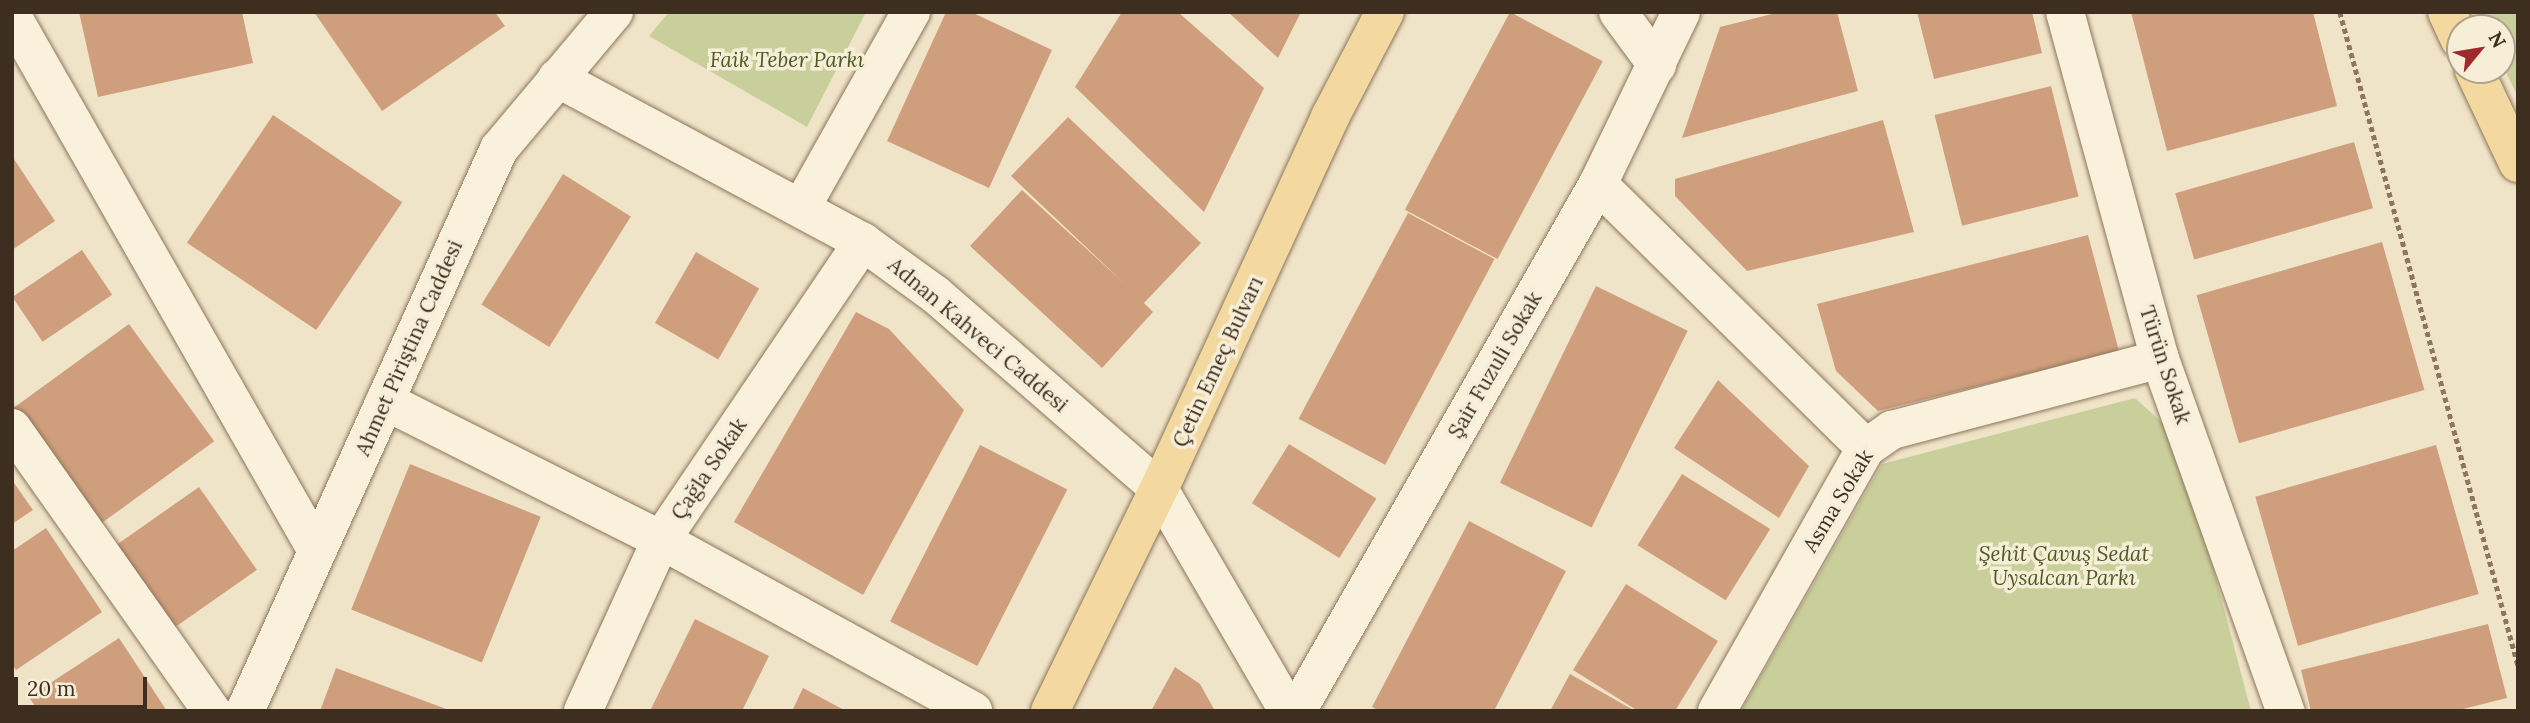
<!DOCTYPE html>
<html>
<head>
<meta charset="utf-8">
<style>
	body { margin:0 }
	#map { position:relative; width:2530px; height:723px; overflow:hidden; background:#f0e4c8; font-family:Lora,serif }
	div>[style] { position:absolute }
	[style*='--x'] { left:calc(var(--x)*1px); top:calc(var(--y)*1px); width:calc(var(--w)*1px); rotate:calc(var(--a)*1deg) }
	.green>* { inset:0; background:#c9cf9b }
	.building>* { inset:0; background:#cf9f7d; transform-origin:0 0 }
	.path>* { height:4.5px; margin-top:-2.25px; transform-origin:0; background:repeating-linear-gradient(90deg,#8d765c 0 5px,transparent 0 8.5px) }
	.roads { filter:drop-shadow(0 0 2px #8d765c) drop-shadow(0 0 2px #8d765c) }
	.minor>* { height:38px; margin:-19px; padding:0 19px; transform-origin:19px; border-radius:19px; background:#faf1dc }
	.major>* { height:38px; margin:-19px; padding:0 19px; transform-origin:19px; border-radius:19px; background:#f3d9a0 }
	span { translate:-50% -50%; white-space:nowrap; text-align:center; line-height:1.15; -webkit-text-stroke:7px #f7eed8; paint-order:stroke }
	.park-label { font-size:21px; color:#4d5a26; font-style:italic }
	.street-label { font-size:21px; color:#3d2e20 }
	.frame { position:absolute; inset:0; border:14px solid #3d2e20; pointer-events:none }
	.north { position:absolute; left:2446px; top:14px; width:70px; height:70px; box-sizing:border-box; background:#f7eed8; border:2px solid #ada18e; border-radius:50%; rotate:60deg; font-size:19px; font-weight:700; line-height:28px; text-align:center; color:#3d2e20 }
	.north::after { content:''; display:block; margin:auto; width:24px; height:32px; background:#9e2a2b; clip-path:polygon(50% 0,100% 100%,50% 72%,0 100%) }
	.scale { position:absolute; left:14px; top:677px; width:133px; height:32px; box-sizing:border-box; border:4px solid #3d2e20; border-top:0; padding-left:9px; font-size:21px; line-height:24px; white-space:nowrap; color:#3d2e20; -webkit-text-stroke:5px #f7eed8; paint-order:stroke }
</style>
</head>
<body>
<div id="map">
	<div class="green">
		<i style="clip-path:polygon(669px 12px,866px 12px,807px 127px,649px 36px)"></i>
		<i style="clip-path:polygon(2477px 12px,2518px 12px,2518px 97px,2502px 64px,2502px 28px,2484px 28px)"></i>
		<i style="clip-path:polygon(2135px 398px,2179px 438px,2251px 711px,1741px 711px,1882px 464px)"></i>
	</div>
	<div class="building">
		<i style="clip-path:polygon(79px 12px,242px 12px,253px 63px,98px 97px)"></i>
		<i style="clip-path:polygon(314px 12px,495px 12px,505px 26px,382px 111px)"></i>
		<i style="clip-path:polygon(946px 12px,971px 12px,1052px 50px,989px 188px,887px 141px)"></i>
		<i style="clip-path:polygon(1122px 12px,1178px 12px,1264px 88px,1204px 212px,1075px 87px)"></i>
		<i style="clip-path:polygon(1228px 12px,1301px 12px,1278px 58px)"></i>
		<i style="left:1510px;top:12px;width:105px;height:224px;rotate:28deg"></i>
		<i style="clip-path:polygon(1780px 12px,1837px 12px,1858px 91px,1682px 138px,1720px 27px)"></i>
		<i style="clip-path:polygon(1917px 12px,2032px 12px,2042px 53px,1934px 79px)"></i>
		<i style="clip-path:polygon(2131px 12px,2313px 12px,2337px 106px,2167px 151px)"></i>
		<i style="left:2051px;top:86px;width:114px;height:120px;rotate:76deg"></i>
		<i style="left:273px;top:115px;width:156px;height:154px;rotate:34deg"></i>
		<i style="clip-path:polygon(1068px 117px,1201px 243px,1144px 303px,1153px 312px,1102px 368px,970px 246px,1022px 190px,1125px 284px,1011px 176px)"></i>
		<i style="clip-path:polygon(1883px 120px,1914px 232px,1747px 271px,1675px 196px,1675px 179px)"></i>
		<i style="left:2354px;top:142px;width:69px;height:186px;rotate:74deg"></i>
		<i style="clip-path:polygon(12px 156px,55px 221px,12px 250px)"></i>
		<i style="left:563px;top:174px;width:80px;height:154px;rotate:32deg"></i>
		<i style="left:1408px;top:213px;width:98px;height:233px;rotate:28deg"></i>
		<i style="clip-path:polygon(2088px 235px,2119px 351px,1878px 411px,1836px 371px,1817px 304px)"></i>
		<i style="left:2382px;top:242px;width:154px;height:193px;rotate:74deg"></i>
		<i style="left:82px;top:250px;width:54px;height:84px;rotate:56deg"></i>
		<i style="left:696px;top:252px;width:73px;height:82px;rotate:30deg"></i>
		<i style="left:1596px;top:286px;width:102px;height:219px;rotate:26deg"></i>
		<i style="clip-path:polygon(856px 312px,889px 329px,964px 410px,863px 595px,734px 522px)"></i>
		<i style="left:129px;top:324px;width:145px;height:145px;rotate:54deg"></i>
		<i style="clip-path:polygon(1718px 380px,1809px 466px,1779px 518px,1674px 448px)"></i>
		<i style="left:1289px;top:444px;width:103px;height:70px;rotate:32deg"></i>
		<i style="left:980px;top:445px;width:98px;height:198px;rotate:27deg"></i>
		<i style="left:2436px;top:445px;width:155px;height:188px;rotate:74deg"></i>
		<i style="left:410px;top:464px;width:141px;height:157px;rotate:22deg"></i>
		<i style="left:1682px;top:474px;width:104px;height:84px;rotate:32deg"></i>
		<i style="clip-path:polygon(12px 480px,33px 510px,12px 524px)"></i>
		<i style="left:199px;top:487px;width:101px;height:111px;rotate:55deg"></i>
		<i style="clip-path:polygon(1469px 521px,1566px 571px,1494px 711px,1380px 711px,1372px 707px)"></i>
		<i style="clip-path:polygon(46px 528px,102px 612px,16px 670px,12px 664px,12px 551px)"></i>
		<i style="clip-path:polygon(1626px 584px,1718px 641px,1675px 711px,1638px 711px,1573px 670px)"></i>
		<i style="clip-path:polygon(695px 619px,769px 656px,742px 711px,650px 711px)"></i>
		<i style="clip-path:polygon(2488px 624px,2507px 698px,2455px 711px,2311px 711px,2301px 670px)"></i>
		<i style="clip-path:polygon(119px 638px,167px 711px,38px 711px,29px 697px)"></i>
		<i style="clip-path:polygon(1175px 667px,1200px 684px,1215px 711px,1151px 711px)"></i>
		<i style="clip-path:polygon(336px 668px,449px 710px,448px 711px,320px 711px)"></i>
		<i style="clip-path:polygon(1570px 674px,1635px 711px,1550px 711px)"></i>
		<i style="clip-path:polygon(803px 688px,846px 711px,792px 711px)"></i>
	</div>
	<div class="path">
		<i style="--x:2340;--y:12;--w:677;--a:74.75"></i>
	</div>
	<div class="roads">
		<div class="minor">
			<i style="--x:1618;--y:12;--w:66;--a:53.7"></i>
			<i style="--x:2065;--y:12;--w:360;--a:74.7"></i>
			<i style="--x:2160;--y:359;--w:374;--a:70.4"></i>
			<i style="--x:12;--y:16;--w:616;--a:60.31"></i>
			<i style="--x:557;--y:78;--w:347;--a:28.2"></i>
			<i style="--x:863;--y:242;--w:90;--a:36"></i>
			<i style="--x:936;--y:295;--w:296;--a:41"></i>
			<i style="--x:1159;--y:489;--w:257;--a:59.8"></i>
			<i style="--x:1598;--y:184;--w:376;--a:44.6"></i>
			<i style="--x:801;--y:208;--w:225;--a:-60.7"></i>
			<i style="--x:385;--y:401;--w:309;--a:26.7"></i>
			<i style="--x:661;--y:540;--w:356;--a:28.7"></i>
			<i style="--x:12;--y:428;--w:347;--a:54.8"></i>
			<i style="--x:245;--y:711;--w:617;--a:-65.68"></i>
			<i style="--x:499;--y:149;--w:179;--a:-50"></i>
			<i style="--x:583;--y:711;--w:188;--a:-65.5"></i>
			<i style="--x:661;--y:540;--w:360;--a:-55.9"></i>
			<i style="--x:1297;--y:711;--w:607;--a:-60.27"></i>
			<i style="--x:1598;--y:184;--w:191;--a:-64.2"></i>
			<i style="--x:1717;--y:711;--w:302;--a:-60.5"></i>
			<i style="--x:1866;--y:448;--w:32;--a:-35"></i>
			<i style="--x:1892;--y:430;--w:277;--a:-14.8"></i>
		</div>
		<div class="major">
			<i style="--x:2447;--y:12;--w:31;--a:65"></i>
			<i style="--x:2474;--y:70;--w:103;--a:64.7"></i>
			<i style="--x:1050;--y:711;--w:264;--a:-63.9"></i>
			<i style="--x:1166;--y:474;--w:393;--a:-65.3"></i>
			<i style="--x:1330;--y:117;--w:119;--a:-62.4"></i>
		</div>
	</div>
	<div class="park-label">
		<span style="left:787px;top:60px">Faik Teber Parkı</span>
		<span style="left:2064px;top:566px">Şehit Çavuş Sedat<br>Uysalcan Parkı</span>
	</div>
	<div class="street-label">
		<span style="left:978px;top:335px;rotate:40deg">Adnan Kahveci Caddesi</span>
		<span style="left:409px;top:348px;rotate:-66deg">Ahmet Piriştina Caddesi</span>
		<span style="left:1218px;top:362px;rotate:-65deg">Çetin Emeç Bulvarı</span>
		<span style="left:1495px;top:365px;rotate:-60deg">Şair Fuzuli Sokak</span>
		<span style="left:2165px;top:365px;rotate:72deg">Türün Sokak</span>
		<span style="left:709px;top:469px;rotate:-56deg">Çağla Sokak</span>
		<span style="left:1838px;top:501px;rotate:-59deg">Asma Sokak</span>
	</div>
	<div class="frame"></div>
	<div class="north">N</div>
	<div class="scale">20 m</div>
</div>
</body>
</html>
